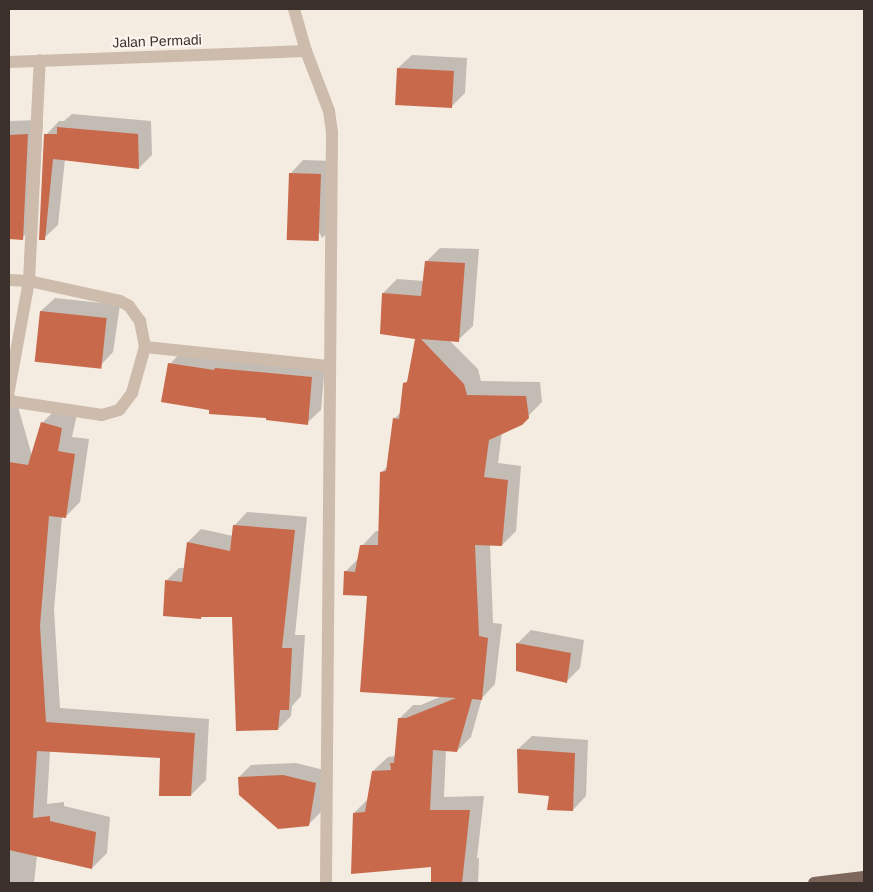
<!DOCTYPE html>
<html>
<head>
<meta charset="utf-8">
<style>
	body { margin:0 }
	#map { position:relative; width:873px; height:892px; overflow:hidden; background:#f4ebe1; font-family:Arial,sans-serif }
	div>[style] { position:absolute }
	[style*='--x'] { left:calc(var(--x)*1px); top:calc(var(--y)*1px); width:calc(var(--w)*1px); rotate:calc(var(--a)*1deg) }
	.shadow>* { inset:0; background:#0003 }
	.building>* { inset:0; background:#c8694b; transform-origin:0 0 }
	.minor>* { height:12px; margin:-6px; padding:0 6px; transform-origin:6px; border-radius:6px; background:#cdbbac }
	.primary>* { height:12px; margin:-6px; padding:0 6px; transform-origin:6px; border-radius:6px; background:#7d675c }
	span { translate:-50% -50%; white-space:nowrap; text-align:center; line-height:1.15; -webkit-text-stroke:4.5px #fbf5ee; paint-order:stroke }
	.street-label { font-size:14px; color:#3b302b }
	.frame { position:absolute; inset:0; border:10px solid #3b302b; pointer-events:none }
</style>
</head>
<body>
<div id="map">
	<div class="shadow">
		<i style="clip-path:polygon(412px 55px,467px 58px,465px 93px,451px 107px,398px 68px)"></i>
		<i style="clip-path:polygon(72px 114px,151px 121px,152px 155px,139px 168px,65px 159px,58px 225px,44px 238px,46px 135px,59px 121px,64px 121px)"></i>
		<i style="clip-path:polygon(43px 120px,37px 223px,22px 238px,9px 238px,9px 121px)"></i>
		<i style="clip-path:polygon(303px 160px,334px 161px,335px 225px,322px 238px,290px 174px)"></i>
		<i style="clip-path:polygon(440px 248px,479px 249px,473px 326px,458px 340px,449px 340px,478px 369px,481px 381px,540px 382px,542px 402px,521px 423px,502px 432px,498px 463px,521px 466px,516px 531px,502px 545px,490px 544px,493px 623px,502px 624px,495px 684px,482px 698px,471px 737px,457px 751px,446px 750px,444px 797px,484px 796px,477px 858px,479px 858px,478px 883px,433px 883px,433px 866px,354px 813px,368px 799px,373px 771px,388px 757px,396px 756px,399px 719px,413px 705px,421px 705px,442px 696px,369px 595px,345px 572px,359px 558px,362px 546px,376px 531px,380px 531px,382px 472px,388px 466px,394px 419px,401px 412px,405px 384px,409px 379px,417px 337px,383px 293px,397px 279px,424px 281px,426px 262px)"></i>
		<i style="clip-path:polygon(55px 298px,120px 305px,113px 352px,100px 366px,41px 311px)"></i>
		<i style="clip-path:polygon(183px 350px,325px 364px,321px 410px,307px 423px,211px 409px,170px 364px)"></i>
		<i style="clip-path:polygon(9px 375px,32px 456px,42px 423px,57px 408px,77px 414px,72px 437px,89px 439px,80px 502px,65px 517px,62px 516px,54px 610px,60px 708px,209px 719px,206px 780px,191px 795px,161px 757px,50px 751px,47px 804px,64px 802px,64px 806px,110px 817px,107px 853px,92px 868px,37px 855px,34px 883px,9px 883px)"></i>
		<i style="clip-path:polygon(247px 512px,307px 517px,295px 635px,305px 635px,301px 696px,292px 706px,291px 716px,278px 729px,233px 616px,203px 616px,201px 618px,166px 581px,179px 568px,185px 568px,188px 542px,201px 529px,233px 536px,234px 526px)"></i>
		<i style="clip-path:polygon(531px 630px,584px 640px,580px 668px,566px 682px,517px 644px)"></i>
		<i style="clip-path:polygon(532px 736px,588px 740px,586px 796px,573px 810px,550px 795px,518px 749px)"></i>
		<i style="clip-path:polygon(296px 763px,328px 771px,321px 812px,309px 824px,239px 777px,251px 765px)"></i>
	</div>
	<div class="building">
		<i style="left:397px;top:68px;width:57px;height:37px;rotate:3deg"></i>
		<i style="clip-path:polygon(57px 127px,138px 134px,139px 169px,53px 159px,45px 240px,39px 240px,44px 134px,57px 134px)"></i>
		<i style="clip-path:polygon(28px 134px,23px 240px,9px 239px,9px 135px)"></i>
		<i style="left:289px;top:173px;width:32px;height:67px;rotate:2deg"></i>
		<i style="clip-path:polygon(425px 261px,465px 263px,459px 342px,421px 339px,464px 384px,467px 395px,526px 396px,529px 418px,522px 425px,489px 440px,484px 477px,508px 480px,502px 546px,475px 545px,479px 636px,488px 638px,482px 700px,472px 699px,457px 752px,433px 750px,430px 810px,470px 810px,462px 883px,431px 883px,431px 867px,351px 874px,353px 813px,365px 812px,372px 771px,391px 770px,390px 763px,394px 763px,398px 718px,406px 718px,456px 698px,360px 692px,367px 596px,343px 595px,344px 571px,355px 572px,360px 545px,378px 545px,380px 472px,386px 471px,393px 418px,399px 419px,403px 383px,407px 382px,415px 339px,380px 334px,382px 293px,421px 296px)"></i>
		<i style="left:40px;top:311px;width:67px;height:51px;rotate:6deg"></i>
		<i style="clip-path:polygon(168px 363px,214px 370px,215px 368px,312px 377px,308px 425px,266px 420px,266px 418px,209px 414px,209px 410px,161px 402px)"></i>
		<i style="clip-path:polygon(41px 422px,62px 428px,58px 451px,75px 454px,66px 518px,49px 516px,40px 626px,46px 722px,195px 733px,191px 796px,159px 796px,160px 758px,37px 751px,33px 818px,50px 816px,50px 821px,96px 832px,92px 869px,9px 850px,9px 462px,28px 465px)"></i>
		<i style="clip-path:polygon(233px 525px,295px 530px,282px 648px,292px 648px,289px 710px,280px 710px,278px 730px,236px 731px,232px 617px,201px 617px,201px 619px,163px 616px,165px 580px,182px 582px,187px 542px,230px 551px)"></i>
		<i style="clip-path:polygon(516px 643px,571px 653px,567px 683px,516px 671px)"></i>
		<i style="clip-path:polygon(517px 749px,575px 753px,573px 811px,547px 810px,549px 796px,518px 793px)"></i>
		<i style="clip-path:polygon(283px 775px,316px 783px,309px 826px,278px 829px,239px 795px,238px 777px)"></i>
	</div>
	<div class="minor">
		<i style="--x:294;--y:9;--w:44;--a:74.1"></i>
		<i style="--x:306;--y:51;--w:64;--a:69"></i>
		<i style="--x:329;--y:111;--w:22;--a:82"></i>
		<i style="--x:332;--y:133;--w:750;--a:90.46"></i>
		<i style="--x:9;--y:62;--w:297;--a:-2.1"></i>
		<i style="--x:9;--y:280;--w:20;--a:3"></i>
		<i style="--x:29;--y:281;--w:93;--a:12.4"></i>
		<i style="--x:120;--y:301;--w:10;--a:29"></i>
		<i style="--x:129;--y:306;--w:19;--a:54"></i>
		<i style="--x:140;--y:321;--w:26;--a:79"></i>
		<i style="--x:145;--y:347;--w:48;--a:105.8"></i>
		<i style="--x:132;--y:393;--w:21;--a:127"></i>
		<i style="--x:119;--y:410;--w:18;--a:164"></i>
		<i style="--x:102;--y:415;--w:94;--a:-171.4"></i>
		<i style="--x:145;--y:347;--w:186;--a:5.9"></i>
		<i style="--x:9;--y:390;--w:111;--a:-79.6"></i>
		<i style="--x:29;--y:281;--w:221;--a:-87.2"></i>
	</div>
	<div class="primary">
		<i style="--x:814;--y:883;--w:50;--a:-6.8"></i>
	</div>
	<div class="street-label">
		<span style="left:157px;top:41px;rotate:-2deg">Jalan Permadi</span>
	</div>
	<div class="frame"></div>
</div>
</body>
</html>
